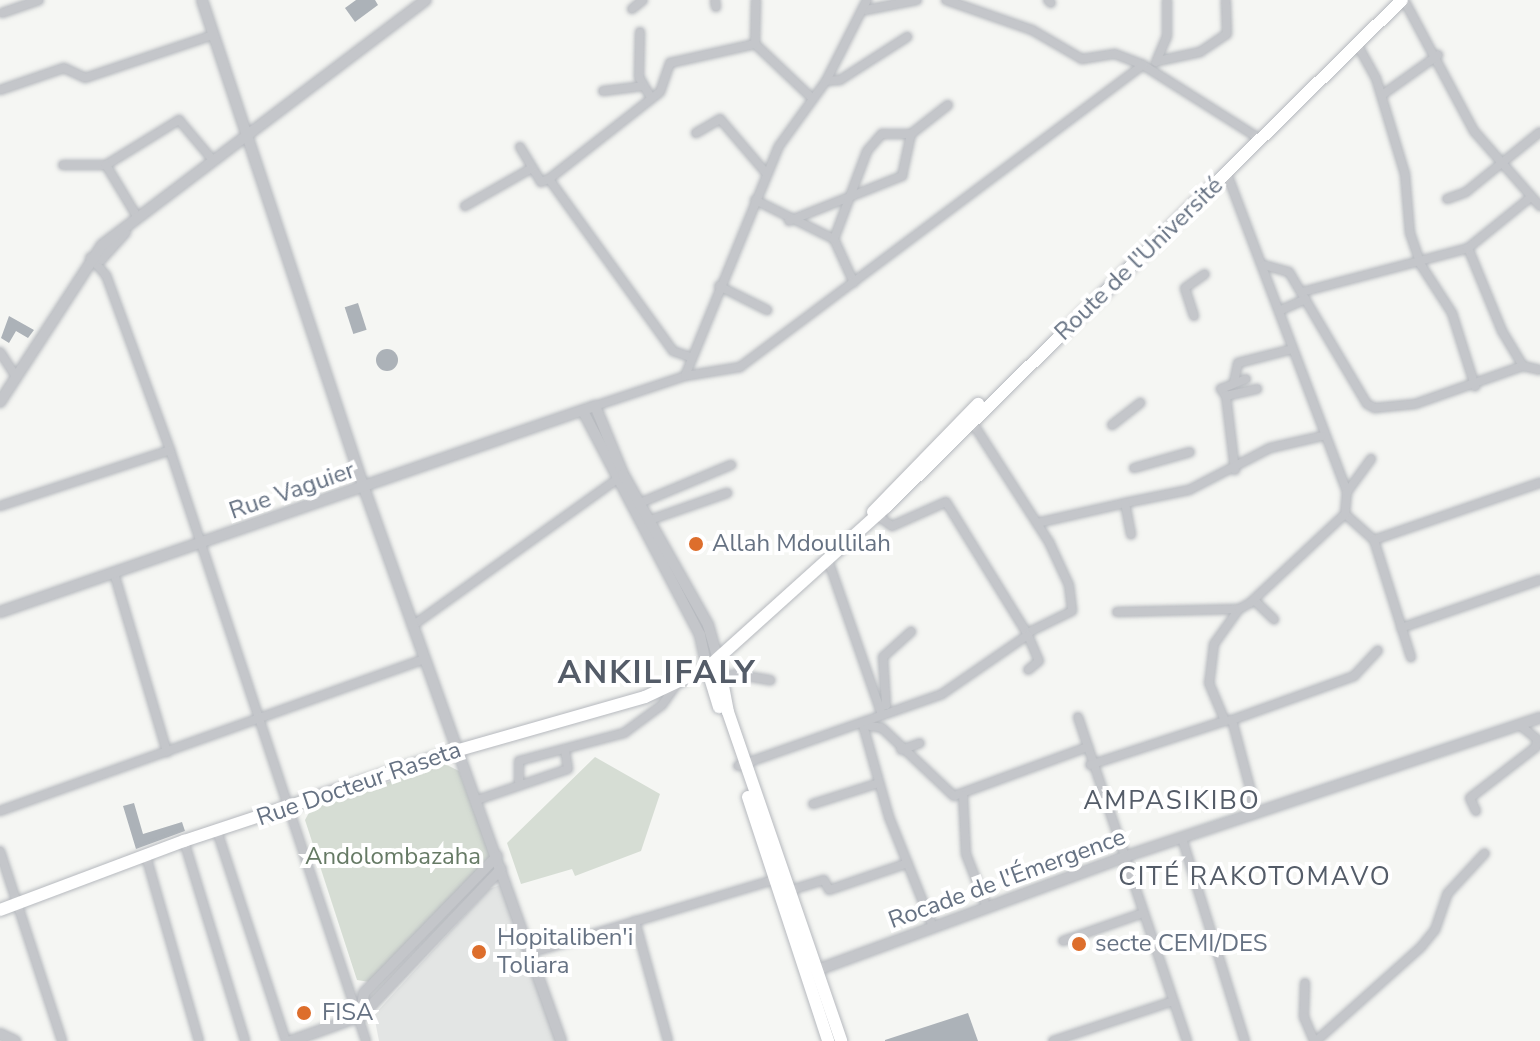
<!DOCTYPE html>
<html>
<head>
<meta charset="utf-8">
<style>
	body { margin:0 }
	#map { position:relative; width:1540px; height:1041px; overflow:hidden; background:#f5f6f3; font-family:"Nunito Sans",sans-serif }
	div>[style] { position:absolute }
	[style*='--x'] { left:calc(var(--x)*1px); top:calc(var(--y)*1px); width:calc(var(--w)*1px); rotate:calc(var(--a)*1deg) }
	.built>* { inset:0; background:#e3e5e4 }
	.green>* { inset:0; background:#d6ddd4 }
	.building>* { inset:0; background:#acb2b8; transform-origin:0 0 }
	.round { border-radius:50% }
	.roads { filter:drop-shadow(0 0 2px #b6b9be) drop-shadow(0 0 2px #b6b9be) }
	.minor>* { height:8px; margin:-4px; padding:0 4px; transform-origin:4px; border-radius:4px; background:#c4c6ca }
	.tertiary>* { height:10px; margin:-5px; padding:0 5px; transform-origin:5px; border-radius:5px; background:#c4c6ca }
	.secondary>* { height:12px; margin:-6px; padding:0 6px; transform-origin:6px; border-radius:6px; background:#fff }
	.dots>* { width:22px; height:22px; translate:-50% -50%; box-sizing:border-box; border:4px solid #fff; border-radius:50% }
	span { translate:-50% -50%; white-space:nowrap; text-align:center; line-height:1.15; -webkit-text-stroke:8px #fff; paint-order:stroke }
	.street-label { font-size:24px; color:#667283 }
	.poi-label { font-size:24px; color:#667283 }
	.left { translate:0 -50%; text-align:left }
	.park-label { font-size:24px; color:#667a65 }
	.neighbourhood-label { font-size:26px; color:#545c68; letter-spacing:2px }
	.district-label { font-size:32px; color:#545c68; font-weight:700; letter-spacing:2px }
</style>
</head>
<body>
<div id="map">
	<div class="built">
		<i style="clip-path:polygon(503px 884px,557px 1041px,379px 1041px,374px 1015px,489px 889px)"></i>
	</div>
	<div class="green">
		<i style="clip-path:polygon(595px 757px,660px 794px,641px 851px,575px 876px,572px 869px,521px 884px,507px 843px)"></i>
		<i style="clip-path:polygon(443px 763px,459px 771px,492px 860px,370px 982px,357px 980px,305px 820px,311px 809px)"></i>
	</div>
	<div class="building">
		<i style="clip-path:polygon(356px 0,375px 0,378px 5px,355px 22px,345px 8px)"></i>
		<i style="left:358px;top:303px;width:28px;height:14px;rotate:72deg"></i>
		<i style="clip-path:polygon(9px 316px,34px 330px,28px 338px,16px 331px,9px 343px,1px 338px)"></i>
		<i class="round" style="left:376px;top:349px;width:22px;height:22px"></i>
		<i style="clip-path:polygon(134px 803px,143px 834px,182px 822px,185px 831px,136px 849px,123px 806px)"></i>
		<i style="clip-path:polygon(968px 1013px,978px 1041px,885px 1041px,885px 1040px)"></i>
	</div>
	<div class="roads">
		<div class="minor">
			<i style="--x:715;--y:0;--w:7;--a:82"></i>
			<i style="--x:946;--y:0;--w:91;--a:19.2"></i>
			<i style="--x:1032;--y:30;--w:58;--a:30.1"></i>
			<i style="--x:1082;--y:59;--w:33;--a:-9"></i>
			<i style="--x:1115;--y:54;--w:30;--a:21"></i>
			<i style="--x:1143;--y:65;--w:135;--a:32.3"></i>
			<i style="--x:1048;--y:0;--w:4;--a:45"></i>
			<i style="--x:1404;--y:0;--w:149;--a:61.9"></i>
			<i style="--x:1474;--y:131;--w:100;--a:48.7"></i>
			<i style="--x:632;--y:9;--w:14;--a:-39"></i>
			<i style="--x:866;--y:10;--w:52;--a:-11.1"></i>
			<i style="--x:2;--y:13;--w:39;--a:-19"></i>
			<i style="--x:640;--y:32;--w:45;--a:91.3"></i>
			<i style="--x:639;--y:77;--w:24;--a:60"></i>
			<i style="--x:755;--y:44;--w:79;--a:43.5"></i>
			<i style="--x:1357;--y:44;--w:39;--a:61"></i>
			<i style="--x:1376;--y:78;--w:100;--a:73.2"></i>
			<i style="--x:1405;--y:174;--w:59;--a:85.2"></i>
			<i style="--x:1410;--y:233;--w:34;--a:71"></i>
			<i style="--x:1421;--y:265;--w:57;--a:57.1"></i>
			<i style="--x:1452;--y:313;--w:77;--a:72.5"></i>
			<i style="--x:1158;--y:61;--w:43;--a:-12.1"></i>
			<i style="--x:1200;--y:52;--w:32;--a:-34"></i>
			<i style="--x:1227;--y:34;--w:34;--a:-92"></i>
			<i style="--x:1156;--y:62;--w:28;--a:-67"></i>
			<i style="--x:1167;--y:36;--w:36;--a:-90"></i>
			<i style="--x:826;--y:81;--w:14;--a:-4"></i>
			<i style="--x:840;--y:80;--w:80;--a:-32.7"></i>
			<i style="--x:0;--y:90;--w:68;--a:-19"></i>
			<i style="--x:64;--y:68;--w:23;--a:25"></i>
			<i style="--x:85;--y:78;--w:135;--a:-18.6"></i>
			<i style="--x:603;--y:91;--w:38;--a:-7"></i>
			<i style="--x:1382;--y:95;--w:69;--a:-35.5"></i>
			<i style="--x:696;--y:133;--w:28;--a:-30"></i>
			<i style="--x:720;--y:119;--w:72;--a:49.5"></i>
			<i style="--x:520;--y:147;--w:41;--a:59"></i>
			<i style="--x:541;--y:182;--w:9;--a:-21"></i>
			<i style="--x:549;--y:179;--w:141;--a:-38.1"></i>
			<i style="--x:660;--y:92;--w:31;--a:-71"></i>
			<i style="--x:670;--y:63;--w:87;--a:-12.6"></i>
			<i style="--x:755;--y:44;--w:44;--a:-88.7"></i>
			<i style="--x:63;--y:165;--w:43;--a:0"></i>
			<i style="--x:106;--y:165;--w:86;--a:-31.7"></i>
			<i style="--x:179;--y:120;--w:50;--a:49.9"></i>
			<i style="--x:106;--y:165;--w:62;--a:58.9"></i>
			<i style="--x:1227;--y:174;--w:340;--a:69.3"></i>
			<i style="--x:549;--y:179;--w:212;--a:54.2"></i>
			<i style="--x:673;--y:351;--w:18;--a:19"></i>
			<i style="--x:1447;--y:199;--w:20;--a:-20"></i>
			<i style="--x:1466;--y:192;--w:95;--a:-39"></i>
			<i style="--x:755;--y:200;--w:88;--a:26.3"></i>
			<i style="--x:834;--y:239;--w:48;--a:65.6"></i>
			<i style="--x:465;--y:206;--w:75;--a:-29.6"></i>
			<i style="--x:789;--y:221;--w:122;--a:-21.7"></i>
			<i style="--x:902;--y:176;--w:43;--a:-77.9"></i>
			<i style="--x:911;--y:134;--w:47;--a:-38.1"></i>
			<i style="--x:834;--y:239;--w:94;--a:-69.4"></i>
			<i style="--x:867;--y:151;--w:23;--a:-49"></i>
			<i style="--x:882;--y:134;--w:29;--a:0"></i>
			<i style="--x:1468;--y:248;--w:90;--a:67.7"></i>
			<i style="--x:1502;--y:331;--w:41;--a:59"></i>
			<i style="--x:91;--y:258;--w:23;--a:49"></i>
			<i style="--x:106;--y:275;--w:186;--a:69.9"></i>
			<i style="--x:170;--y:450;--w:623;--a:71.65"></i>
			<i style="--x:1264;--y:265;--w:26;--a:16"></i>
			<i style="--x:1289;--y:272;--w:153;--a:59.4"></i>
			<i style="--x:1367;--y:404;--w:9;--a:27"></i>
			<i style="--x:1375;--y:408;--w:40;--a:-5.7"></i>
			<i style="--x:1415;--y:404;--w:114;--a:-19.4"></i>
			<i style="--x:1523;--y:366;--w:17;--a:13"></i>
			<i style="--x:719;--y:286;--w:54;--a:26.6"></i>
			<i style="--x:1302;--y:292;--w:172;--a:-14.8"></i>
			<i style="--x:1468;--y:248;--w:81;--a:-39"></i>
			<i style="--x:1281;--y:310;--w:27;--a:-24"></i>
			<i style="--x:1194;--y:316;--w:29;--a:-108"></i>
			<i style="--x:1185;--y:288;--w:24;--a:-35"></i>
			<i style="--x:0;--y:352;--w:30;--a:57"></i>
			<i style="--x:685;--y:376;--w:248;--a:-67.8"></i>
			<i style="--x:779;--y:146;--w:80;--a:-54.1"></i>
			<i style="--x:826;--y:81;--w:91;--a:-63.2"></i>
			<i style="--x:1234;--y:382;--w:19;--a:-78"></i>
			<i style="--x:1238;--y:363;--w:53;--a:-14.3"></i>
			<i style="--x:1226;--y:396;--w:9;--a:-126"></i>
			<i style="--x:1221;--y:389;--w:27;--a:-22"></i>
			<i style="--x:595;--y:406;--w:95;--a:-18.4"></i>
			<i style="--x:685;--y:376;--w:56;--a:-9.3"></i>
			<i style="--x:740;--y:367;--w:504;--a:-36.85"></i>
			<i style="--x:972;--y:422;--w:143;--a:57.3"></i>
			<i style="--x:1049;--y:542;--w:47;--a:65.1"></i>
			<i style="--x:1069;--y:585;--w:26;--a:83"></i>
			<i style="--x:1072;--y:611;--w:50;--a:153.9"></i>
			<i style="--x:1112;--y:425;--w:36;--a:-38"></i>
			<i style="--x:1134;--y:468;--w:58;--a:-15.9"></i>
			<i style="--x:1235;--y:470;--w:75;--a:-96.9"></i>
			<i style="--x:1226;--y:396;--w:32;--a:-13"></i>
			<i style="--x:640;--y:503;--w:99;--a:-22.7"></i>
			<i style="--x:1125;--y:503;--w:65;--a:-11.5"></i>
			<i style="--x:1189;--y:490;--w:91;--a:-27.4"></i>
			<i style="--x:1270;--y:448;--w:53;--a:-13"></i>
			<i style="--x:0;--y:506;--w:179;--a:-18.2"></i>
			<i style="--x:874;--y:513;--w:22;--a:36"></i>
			<i style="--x:892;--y:526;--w:59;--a:-24"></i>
			<i style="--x:946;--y:502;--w:154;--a:58.3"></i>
			<i style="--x:1027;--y:633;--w:30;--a:67"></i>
			<i style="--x:1039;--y:661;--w:14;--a:141"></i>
			<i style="--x:1345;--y:514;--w:39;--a:42"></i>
			<i style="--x:1374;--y:540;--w:176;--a:-19"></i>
			<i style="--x:650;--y:520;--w:82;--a:-19.3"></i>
			<i style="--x:1037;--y:523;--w:90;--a:-12.8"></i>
			<i style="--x:1125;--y:503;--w:32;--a:79"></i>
			<i style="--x:1374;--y:540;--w:123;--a:72.5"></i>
			<i style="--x:827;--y:557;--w:164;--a:70.8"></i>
			<i style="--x:114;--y:573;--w:187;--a:73.5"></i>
			<i style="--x:1254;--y:600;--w:28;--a:44"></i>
			<i style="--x:1239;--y:609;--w:43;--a:125.5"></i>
			<i style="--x:1214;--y:644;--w:39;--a:97"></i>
			<i style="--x:1209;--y:683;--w:41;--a:67.2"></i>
			<i style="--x:1225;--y:721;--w:7;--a:-8"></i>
			<i style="--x:1232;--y:720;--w:78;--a:75.1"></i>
			<i style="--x:1252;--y:795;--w:19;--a:93"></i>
			<i style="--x:1117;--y:612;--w:122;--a:-1.4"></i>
			<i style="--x:1239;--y:609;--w:13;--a:-29"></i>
			<i style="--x:1250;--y:603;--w:130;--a:-43.1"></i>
			<i style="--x:1345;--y:514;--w:22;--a:-85"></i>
			<i style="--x:1347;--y:492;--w:41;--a:-54"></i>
			<i style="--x:412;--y:626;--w:259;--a:-35.6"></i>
			<i style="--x:1401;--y:628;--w:147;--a:-19.1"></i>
			<i style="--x:721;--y:679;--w:15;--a:-20"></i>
			<i style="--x:735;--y:674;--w:36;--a:10"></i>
			<i style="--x:879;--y:707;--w:7;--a:-16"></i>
			<i style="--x:886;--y:705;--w:48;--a:-93.6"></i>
			<i style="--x:883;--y:657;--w:38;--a:-42"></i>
			<i style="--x:1078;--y:717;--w:342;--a:71.4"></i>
			<i style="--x:1232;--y:720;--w:130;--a:-19.8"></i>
			<i style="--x:1354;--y:676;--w:35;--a:-47"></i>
			<i style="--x:863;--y:725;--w:96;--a:74.2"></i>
			<i style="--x:889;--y:817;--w:118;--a:68.2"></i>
			<i style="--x:864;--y:725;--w:18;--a:9"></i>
			<i style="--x:882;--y:728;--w:99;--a:43.4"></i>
			<i style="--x:954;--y:796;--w:143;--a:-20.1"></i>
			<i style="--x:901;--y:750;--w:20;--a:-20"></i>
			<i style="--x:1090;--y:765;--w:142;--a:-18.1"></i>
			<i style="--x:738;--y:766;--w:216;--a:-19.4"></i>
			<i style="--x:942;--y:694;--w:104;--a:-34.5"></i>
			<i style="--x:519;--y:782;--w:21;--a:-90"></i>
			<i style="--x:519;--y:761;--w:109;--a:-14.9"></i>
			<i style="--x:624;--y:733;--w:47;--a:-36.4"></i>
			<i style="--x:662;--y:705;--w:24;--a:-55"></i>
			<i style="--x:963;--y:795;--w:59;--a:87.1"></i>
			<i style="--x:966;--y:854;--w:58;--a:68.7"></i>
			<i style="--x:477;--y:800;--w:96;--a:-18.8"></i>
			<i style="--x:568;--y:769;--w:20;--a:-99"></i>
			<i style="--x:813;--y:804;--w:69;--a:-17.7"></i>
			<i style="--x:0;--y:811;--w:451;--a:-19.7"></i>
			<i style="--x:1476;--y:811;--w:14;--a:-115"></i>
			<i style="--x:1470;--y:798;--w:83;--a:-37.7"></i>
			<i style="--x:1536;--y:747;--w:8;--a:-83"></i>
			<i style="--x:1537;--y:739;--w:22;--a:-141"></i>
			<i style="--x:217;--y:831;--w:221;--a:71.8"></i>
			<i style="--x:1182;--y:838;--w:213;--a:72.8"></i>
			<i style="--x:184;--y:841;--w:209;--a:73"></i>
			<i style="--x:0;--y:851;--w:200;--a:71.9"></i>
			<i style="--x:146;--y:856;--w:192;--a:74"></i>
			<i style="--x:791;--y:890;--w:34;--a:-17"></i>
			<i style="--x:824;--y:880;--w:11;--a:63"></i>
			<i style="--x:829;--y:890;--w:83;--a:-18.9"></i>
			<i style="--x:635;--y:921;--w:124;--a:74.6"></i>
			<i style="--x:1063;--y:941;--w:85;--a:-19.3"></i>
			<i style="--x:530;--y:953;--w:257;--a:-16.7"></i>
			<i style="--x:1305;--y:983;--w:34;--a:92"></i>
			<i style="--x:1304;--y:1017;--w:26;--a:67"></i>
			<i style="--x:1053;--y:1041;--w:126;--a:-18.4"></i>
			<i style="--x:1316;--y:1041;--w:141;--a:-41.8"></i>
			<i style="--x:1421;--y:947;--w:22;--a:-51"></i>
			<i style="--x:1435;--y:930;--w:39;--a:-71"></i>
			<i style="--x:1448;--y:893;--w:54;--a:-47.2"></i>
		</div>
		<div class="tertiary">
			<i style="--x:202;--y:0;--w:514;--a:71.64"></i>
			<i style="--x:364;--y:488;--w:587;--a:70.39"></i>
			<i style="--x:91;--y:258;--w:10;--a:6"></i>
			<i style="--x:101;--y:259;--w:36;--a:-48"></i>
			<i style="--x:0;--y:402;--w:187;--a:-57"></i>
			<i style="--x:102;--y:245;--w:406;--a:-37.1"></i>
			<i style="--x:584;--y:413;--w:250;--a:62.4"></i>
			<i style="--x:700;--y:635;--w:34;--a:78"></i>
			<i style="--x:0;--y:612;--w:630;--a:-19.1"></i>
			<i style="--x:595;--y:406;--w:74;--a:67.6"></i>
			<i style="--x:623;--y:474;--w:173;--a:60.6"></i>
			<i style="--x:708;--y:625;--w:36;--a:74"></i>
			<i style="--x:809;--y:973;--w:336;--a:-20.2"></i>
			<i style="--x:1124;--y:857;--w:439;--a:-18.5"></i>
			<i style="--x:361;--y:1012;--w:19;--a:-81"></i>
			<i style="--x:364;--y:993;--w:191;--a:-45.8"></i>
			<i style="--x:0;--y:1034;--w:17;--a:25"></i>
			<i style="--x:291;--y:1041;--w:74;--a:-19.7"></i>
			<i style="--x:361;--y:1016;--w:203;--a:-46.4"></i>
		</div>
		<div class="secondary">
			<i style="--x:873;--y:512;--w:151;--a:-45.8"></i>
			<i style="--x:718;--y:660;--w:53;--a:79.1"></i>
			<i style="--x:728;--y:712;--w:348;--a:71"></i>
			<i style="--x:707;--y:668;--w:41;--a:72.9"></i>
			<i style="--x:748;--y:797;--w:257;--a:71.8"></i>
			<i style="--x:0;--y:910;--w:197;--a:-20.6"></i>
			<i style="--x:184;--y:841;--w:290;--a:-18.3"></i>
			<i style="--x:459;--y:750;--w:193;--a:-15.9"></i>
			<i style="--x:645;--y:697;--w:68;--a:-25.1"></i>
			<i style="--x:707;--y:668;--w:241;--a:-42"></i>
			<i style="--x:886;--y:507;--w:723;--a:-44.5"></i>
		</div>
	</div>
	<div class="dots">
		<i style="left:696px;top:544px;background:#dd6e2c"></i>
		<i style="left:1079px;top:944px;background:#dd6e2c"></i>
		<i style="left:479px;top:952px;background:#dd6e2c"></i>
		<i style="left:304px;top:1013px;background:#dd6e2c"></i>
	</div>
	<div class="street-label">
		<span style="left:1139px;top:259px;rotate:-44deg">Route de l'Université</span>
		<span style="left:292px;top:491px;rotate:-19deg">Rue Vaguier</span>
		<span style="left:359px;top:784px;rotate:-19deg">Rue Docteur Raseta</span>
		<span style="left:1007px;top:879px;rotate:-20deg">Rocade de l'Émergence</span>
	</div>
	<div class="poi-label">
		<span class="left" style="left:712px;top:544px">Allah Mdoullilah</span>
		<span class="left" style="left:497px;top:952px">Hopitaliben'i<br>Toliara</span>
		<span class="left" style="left:1095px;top:944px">secte CEMI/DES</span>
		<span class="left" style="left:322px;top:1013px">FISA</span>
	</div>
	<div class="park-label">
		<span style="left:393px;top:857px">Andolombazaha</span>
	</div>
	<div class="neighbourhood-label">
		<span style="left:1172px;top:801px">AMPASIKIBO</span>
		<span style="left:1255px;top:877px">CITÉ RAKOTOMAVO</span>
	</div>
	<div class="district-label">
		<span style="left:657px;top:673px">ANKILIFALY</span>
	</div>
</div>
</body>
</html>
